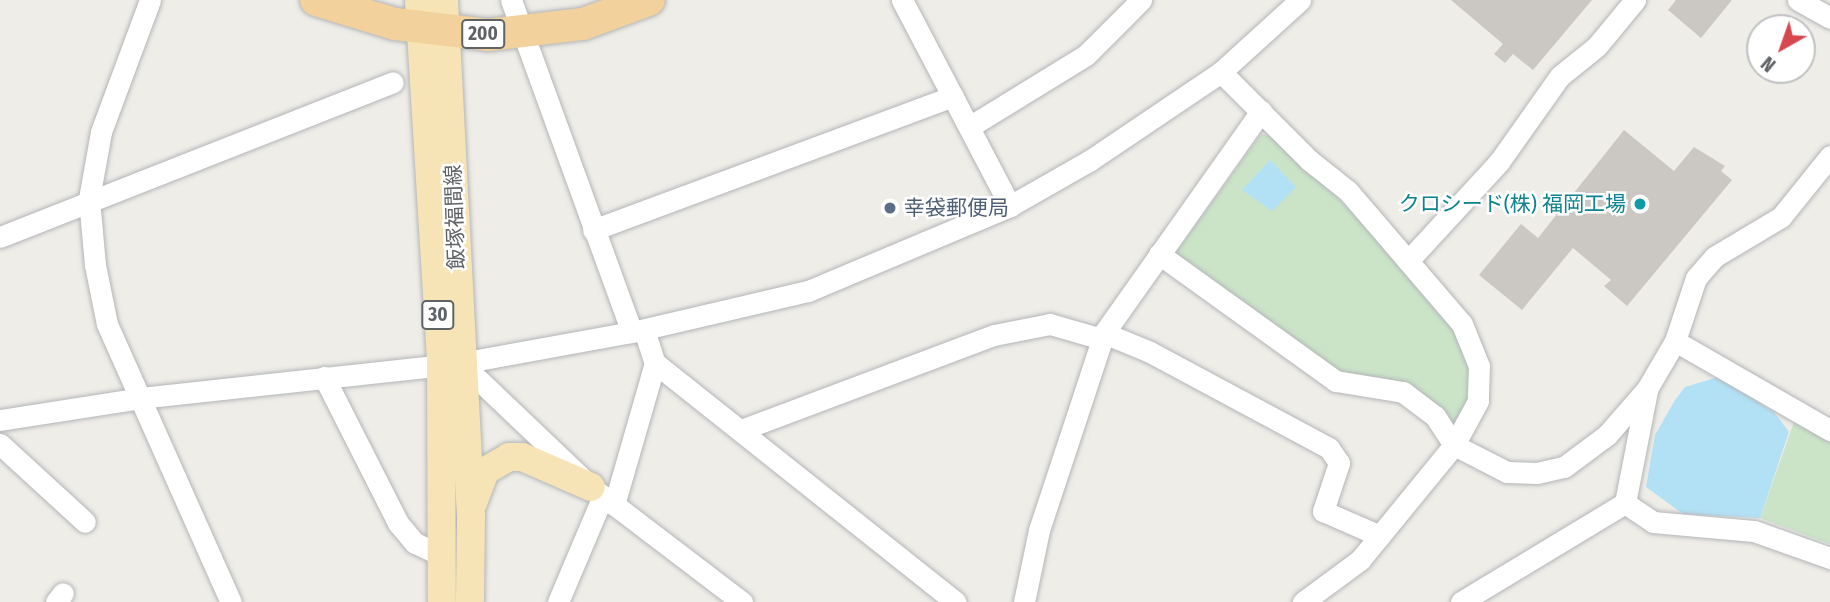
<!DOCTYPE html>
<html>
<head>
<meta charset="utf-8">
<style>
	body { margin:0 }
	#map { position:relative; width:1830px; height:602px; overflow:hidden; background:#efede8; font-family:"Fira Sans Condensed","Noto Sans JP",sans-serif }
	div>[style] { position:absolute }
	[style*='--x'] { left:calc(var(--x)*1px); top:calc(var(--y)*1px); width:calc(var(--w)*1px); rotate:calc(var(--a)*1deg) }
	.green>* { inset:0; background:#cbe4c8 }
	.water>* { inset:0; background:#b2e1f6 }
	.building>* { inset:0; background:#cbc8c4 }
	.roads { filter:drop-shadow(0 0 2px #b3b5b8) drop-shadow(0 0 2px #b3b5b8) }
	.minor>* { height:21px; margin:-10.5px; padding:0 10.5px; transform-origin:10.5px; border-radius:10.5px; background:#fff }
	.major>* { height:28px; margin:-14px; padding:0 14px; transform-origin:14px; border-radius:14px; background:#f6e4b6 }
	.highway>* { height:32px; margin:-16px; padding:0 16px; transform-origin:16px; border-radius:16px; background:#f2d19d }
	.dots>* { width:19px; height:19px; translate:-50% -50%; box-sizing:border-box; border:4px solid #fff; border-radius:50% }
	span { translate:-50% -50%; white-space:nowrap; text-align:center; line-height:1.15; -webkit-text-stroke:5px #fff; paint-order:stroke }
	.shield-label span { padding:2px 5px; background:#fff; border:2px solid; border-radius:5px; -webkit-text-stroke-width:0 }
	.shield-label { font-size:19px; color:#5f6366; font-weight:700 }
	.culture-label { font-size:21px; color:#0d838f }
	.right { translate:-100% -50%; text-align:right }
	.service-label { font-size:21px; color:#4e5e75 }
	.left { translate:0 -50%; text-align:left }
	.street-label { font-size:21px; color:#5f6366 }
	.north { position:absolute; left:1746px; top:14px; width:70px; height:70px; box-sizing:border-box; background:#fff; border:2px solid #bfc1c2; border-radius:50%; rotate:220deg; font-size:19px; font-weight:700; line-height:28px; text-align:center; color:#5f6366 }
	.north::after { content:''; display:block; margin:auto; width:24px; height:32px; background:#d7474e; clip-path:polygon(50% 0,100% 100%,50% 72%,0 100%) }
</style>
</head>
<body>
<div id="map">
	<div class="green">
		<i style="clip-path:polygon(1261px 134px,1272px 137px,1344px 204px,1452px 322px,1470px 359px,1471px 397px,1453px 433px,1437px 410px,1353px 384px,1180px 262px,1177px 251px)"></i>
		<i style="clip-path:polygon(1794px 422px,1830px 441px,1830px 544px,1760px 518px)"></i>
	</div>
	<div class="water">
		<i style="clip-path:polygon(1270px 160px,1296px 187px,1272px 211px,1242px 190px)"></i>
		<i style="clip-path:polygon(1718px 377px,1774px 412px,1789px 432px,1760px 518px,1683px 514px,1646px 487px,1655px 435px,1675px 400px,1685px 387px)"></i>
	</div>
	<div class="building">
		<i style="clip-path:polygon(1451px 0,1592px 0,1533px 70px,1513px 54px,1505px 63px,1494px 54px,1503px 44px)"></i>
		<i style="clip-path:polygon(1676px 0,1732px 0,1701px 38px,1668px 10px)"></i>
		<i style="clip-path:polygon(1624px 130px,1674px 171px,1694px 147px,1725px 166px,1721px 171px,1732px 180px,1627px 306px,1604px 286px,1611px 280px,1573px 248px,1522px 310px,1479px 275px,1521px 224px,1538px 238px)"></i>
	</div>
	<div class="roads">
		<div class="minor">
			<i style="--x:150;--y:0;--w:141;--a:110.4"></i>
			<i style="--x:101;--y:132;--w:68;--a:100.2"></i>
			<i style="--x:89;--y:199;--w:66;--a:84.8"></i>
			<i style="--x:95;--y:265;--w:60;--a:78.5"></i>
			<i style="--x:107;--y:324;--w:304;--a:66"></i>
			<i style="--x:511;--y:0;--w:353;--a:70"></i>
			<i style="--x:902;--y:0;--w:233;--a:62.3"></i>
			<i style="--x:1798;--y:0;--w:37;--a:29"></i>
			<i style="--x:1221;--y:72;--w:124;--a:45"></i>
			<i style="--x:1309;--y:160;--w:50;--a:38.5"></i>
			<i style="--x:1348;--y:191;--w:175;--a:49.4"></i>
			<i style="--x:1462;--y:324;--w:45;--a:68"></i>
			<i style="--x:1479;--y:366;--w:35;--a:92"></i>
			<i style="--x:1478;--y:401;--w:50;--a:118.6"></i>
			<i style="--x:1454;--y:445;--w:149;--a:129.3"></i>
			<i style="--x:1360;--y:560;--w:71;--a:143.6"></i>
			<i style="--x:969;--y:127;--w:137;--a:-31.6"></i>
			<i style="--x:1086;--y:55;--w:78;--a:-45"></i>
			<i style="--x:593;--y:230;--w:384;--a:-20.4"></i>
			<i style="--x:0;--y:237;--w:422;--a:-21.5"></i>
			<i style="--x:1159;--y:254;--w:218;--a:35.7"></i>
			<i style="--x:1336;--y:381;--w:68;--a:9.3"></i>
			<i style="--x:1403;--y:392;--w:40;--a:37"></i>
			<i style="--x:1435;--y:416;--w:35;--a:57"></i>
			<i style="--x:1454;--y:445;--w:59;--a:27"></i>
			<i style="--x:1507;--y:472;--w:30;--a:2"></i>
			<i style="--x:1537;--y:473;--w:28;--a:-13"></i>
			<i style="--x:1564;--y:467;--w:54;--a:-36.7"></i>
			<i style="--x:1607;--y:435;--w:61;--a:-49"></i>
			<i style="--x:1647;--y:389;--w:56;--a:-59.7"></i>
			<i style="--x:1675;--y:341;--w:66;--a:-71.6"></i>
			<i style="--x:1696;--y:278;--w:28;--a:-49"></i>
			<i style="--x:1714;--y:257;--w:78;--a:-30.8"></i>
			<i style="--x:1781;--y:217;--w:78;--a:-51.2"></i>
			<i style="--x:1408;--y:261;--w:134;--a:-47.4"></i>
			<i style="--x:1499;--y:162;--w:105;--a:-54.7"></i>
			<i style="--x:1560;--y:76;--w:48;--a:-39"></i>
			<i style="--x:1597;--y:46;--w:60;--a:-50.4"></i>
			<i style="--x:644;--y:330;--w:35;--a:72"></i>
			<i style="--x:655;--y:363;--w:384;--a:38.5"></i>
			<i style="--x:1104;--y:333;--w:50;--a:22.4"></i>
			<i style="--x:1150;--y:352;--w:203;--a:28.2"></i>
			<i style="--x:1329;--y:448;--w:18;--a:56"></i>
			<i style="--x:1339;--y:463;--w:51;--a:108.4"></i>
			<i style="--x:1323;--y:511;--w:62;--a:23.7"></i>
			<i style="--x:1675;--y:341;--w:179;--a:29.9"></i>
			<i style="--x:461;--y:363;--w:180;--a:43.6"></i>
			<i style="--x:591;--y:487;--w:190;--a:37.3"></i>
			<i style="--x:324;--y:377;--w:164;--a:63.1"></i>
			<i style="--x:398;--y:523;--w:26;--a:50"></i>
			<i style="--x:415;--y:543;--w:31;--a:25"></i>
			<i style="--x:0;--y:420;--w:142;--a:-8.9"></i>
			<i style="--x:140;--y:398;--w:323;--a:-6.2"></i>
			<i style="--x:461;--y:363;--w:174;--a:-10.3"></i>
			<i style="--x:632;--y:332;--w:181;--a:-13.1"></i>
			<i style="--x:808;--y:291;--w:219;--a:-22.8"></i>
			<i style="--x:1010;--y:206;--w:91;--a:-29.7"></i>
			<i style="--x:1089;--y:161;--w:159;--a:-34"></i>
			<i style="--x:1221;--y:72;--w:107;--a:-42.3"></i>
			<i style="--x:741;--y:430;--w:270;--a:-20.6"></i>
			<i style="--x:994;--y:335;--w:57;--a:-11.1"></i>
			<i style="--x:1050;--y:324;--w:54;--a:16.1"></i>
			<i style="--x:0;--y:444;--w:115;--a:42.5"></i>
			<i style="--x:1625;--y:503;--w:34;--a:34"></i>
			<i style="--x:1653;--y:522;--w:101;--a:5.1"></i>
			<i style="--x:1754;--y:531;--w:81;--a:19.6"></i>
			<i style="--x:614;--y:505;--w:148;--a:-73.9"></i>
			<i style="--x:56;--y:602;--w:11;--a:-52"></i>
			<i style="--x:558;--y:602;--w:115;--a:-67"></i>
			<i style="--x:1024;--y:602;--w:74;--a:-78.2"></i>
			<i style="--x:1039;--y:530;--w:207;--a:-71.7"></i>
			<i style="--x:1104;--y:333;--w:272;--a:-54.7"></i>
			<i style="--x:1461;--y:602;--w:192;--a:-31.1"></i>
			<i style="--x:1625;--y:503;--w:114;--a:-78.9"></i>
		</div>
		<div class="major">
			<i style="--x:419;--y:0;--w:365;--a:86.5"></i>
			<i style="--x:441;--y:364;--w:238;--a:89.8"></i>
			<i style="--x:444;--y:0;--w:518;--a:87.01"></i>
			<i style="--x:471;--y:517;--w:85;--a:90.7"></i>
			<i style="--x:473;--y:503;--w:34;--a:-69"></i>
			<i style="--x:485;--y:471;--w:28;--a:-30"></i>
			<i style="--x:509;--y:457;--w:13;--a:0"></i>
			<i style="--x:522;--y:457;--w:75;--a:23.5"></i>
		</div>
		<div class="highway">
			<i style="--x:316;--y:0;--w:83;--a:16.9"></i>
			<i style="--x:395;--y:24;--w:94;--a:6.7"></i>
			<i style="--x:488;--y:35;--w:96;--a:-6.6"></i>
			<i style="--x:583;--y:24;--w:70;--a:-20"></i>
		</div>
	</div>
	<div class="dots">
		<i style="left:1640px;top:204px;background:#0f9aa8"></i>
		<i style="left:890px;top:208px;background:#5c6f8a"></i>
	</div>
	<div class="shield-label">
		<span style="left:483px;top:34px">200</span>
		<span style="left:438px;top:315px">30</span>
	</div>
	<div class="culture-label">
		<span class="right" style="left:1626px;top:204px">クロシード(株) 福岡工場</span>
	</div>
	<div class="service-label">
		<span class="left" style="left:904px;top:208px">幸袋郵便局</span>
	</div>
	<div class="street-label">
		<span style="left:455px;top:217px;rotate:-92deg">飯塚福間線</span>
	</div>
	<div class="north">N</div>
</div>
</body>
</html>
